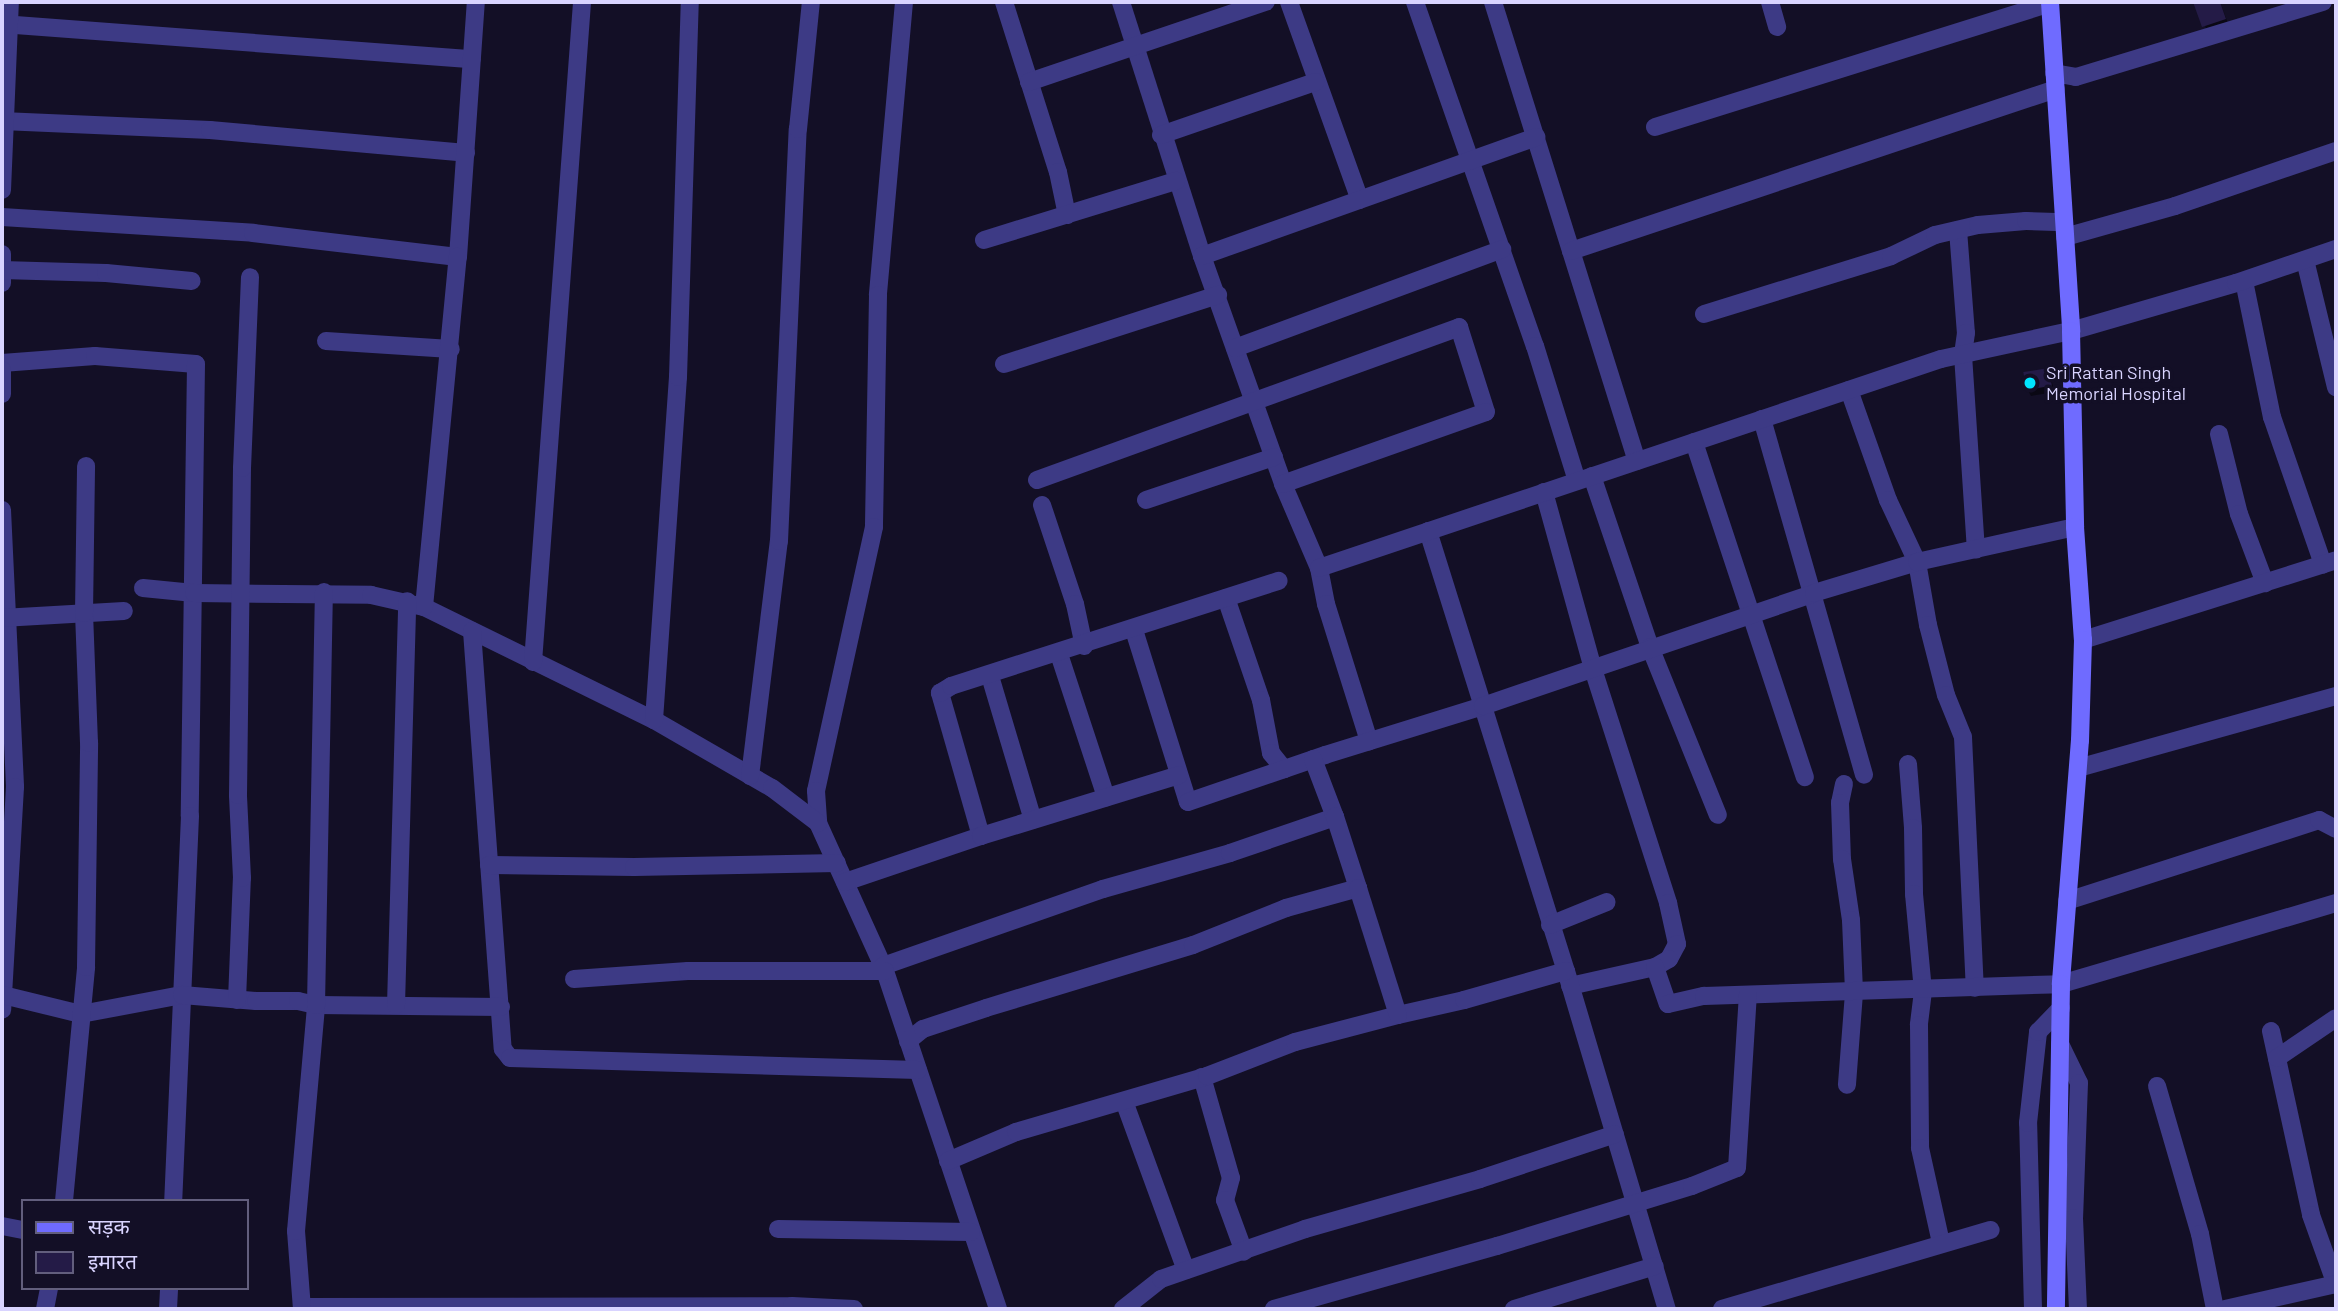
<!DOCTYPE html>
<html>
<head>
<meta charset="utf-8">
<style>
	body { margin:0 }
	#map { position:relative; width:2338px; height:1311px; overflow:hidden; background:#130f26; font-family:Barlow,"Noto Sans Devanagari",sans-serif }
	div>[style] { position:absolute }
	[style*='--x'] { left:calc(var(--x)*1px); top:calc(var(--y)*1px); width:calc(var(--w)*1px); rotate:calc(var(--a)*1deg) }
	.shadow>* { inset:0; background:#0007 }
	.building>* { inset:0; background:#241b47; transform-origin:0 0 }
	.street>* { height:18px; margin:-9px; padding:0 9px; transform-origin:9px; border-radius:9px; background:#3d3a85 }
	.secondary>* { height:18px; margin:-9px; padding:0 9px; transform-origin:9px; border-radius:9px; background:#6f6bff }
	.dots>* { width:19px; height:19px; translate:-50% -50%; box-sizing:border-box; border:4px solid #130f26; border-radius:50% }
	span { translate:-50% -50%; white-space:nowrap; text-align:center; line-height:1.15; -webkit-text-stroke:7px #130f26; paint-order:stroke }
	.poi-label { font-size:18px; color:#d9d4ff }
	.left { translate:0 -50%; text-align:left }
	.frame { position:absolute; inset:0; border:4px solid #d9d4ff; pointer-events:none }
	.legend { position:absolute; left:21px; top:1199px; width:228px; height:91px; box-sizing:border-box; background:#130f26; border:2px solid #625e7d; margin:0; padding:9px 12px; list-style:none; font-size:21px; color:#d9d4ff }
	.legend li { display:flex; align-items:center; gap:14px; height:35px }
	.legend b { width:35px; border:2px solid #625e7d }
</style>
</head>
<body>
<div id="map">
	<div class="shadow">
		<i style="clip-path:polygon(2195px 2px,2220px 2px,2229px 26px,2208px 33px)"></i>
		<i style="clip-path:polygon(2048px 370px,2055px 392px,2031px 396px,2027px 389px)"></i>
	</div>
	<div class="building">
		<i style="clip-path:polygon(2193px 2px,2220px 2px,2226px 19px,2202px 27px)"></i>
		<i style="left:2049px;top:368px;width:18px;height:26px;rotate:81deg"></i>
	</div>
	<div class="street">
		<i style="--x:904;--y:2;--w:294;--a:95.1"></i>
		<i style="--x:878;--y:295;--w:232;--a:91"></i>
		<i style="--x:874;--y:527;--w:270;--a:102.4"></i>
		<i style="--x:816;--y:791;--w:32;--a:86"></i>
		<i style="--x:818;--y:823;--w:162;--a:65.6"></i>
		<i style="--x:885;--y:971;--w:356;--a:71.5"></i>
		<i style="--x:1004;--y:2;--w:178;--a:72.4"></i>
		<i style="--x:1058;--y:172;--w:44;--a:78.2"></i>
		<i style="--x:1121;--y:2;--w:267;--a:72.3"></i>
		<i style="--x:1202;--y:256;--w:242;--a:70.4"></i>
		<i style="--x:1283;--y:484;--w:91;--a:66.8"></i>
		<i style="--x:1319;--y:568;--w:37;--a:79"></i>
		<i style="--x:1326;--y:604;--w:144;--a:72.6"></i>
		<i style="--x:1289;--y:2;--w:210;--a:70.3"></i>
		<i style="--x:1415;--y:2;--w:364;--a:70.8"></i>
		<i style="--x:1535;--y:346;--w:141;--a:72.7"></i>
		<i style="--x:1493;--y:2;--w:481;--a:72.6"></i>
		<i style="--x:1770;--y:2;--w:26;--a:74"></i>
		<i style="--x:2;--y:24;--w:471;--a:4.3"></i>
		<i style="--x:2054;--y:73;--w:22;--a:10"></i>
		<i style="--x:2076;--y:77;--w:258;--a:-16.9"></i>
		<i style="--x:1029;--y:82;--w:250;--a:-18.7"></i>
		<i style="--x:2;--y:121;--w:208;--a:2.5"></i>
		<i style="--x:210;--y:130;--w:257;--a:5.1"></i>
		<i style="--x:1655;--y:127;--w:414;--a:-17.4"></i>
		<i style="--x:1161;--y:135;--w:163;--a:-19"></i>
		<i style="--x:2;--y:190;--w:188;--a:-87.6"></i>
		<i style="--x:2;--y:217;--w:252;--a:3.6"></i>
		<i style="--x:253;--y:233;--w:206;--a:6.7"></i>
		<i style="--x:458;--y:257;--w:256;--a:-86"></i>
		<i style="--x:1958;--y:230;--w:103;--a:85.6"></i>
		<i style="--x:1966;--y:333;--w:22;--a:98"></i>
		<i style="--x:1963;--y:355;--w:195;--a:86.2"></i>
		<i style="--x:2065;--y:237;--w:114;--a:-15.7"></i>
		<i style="--x:2175;--y:206;--w:170;--a:-18.9"></i>
		<i style="--x:984;--y:240;--w:201;--a:-17.1"></i>
		<i style="--x:1571;--y:251;--w:511;--a:-18.47"></i>
		<i style="--x:2;--y:254;--w:29;--a:90"></i>
		<i style="--x:1202;--y:256;--w:355;--a:-19.6"></i>
		<i style="--x:2305;--y:260;--w:131;--a:76.3"></i>
		<i style="--x:2;--y:270;--w:104;--a:1.7"></i>
		<i style="--x:106;--y:273;--w:86;--a:5.3"></i>
		<i style="--x:2244;--y:281;--w:139;--a:78.4"></i>
		<i style="--x:2272;--y:417;--w:156;--a:70.9"></i>
		<i style="--x:1704;--y:314;--w:196;--a:-17.2"></i>
		<i style="--x:1891;--y:256;--w:49;--a:-25.5"></i>
		<i style="--x:1935;--y:235;--w:44;--a:-13.1"></i>
		<i style="--x:1978;--y:225;--w:48;--a:-4.8"></i>
		<i style="--x:2026;--y:221;--w:38;--a:2"></i>
		<i style="--x:326;--y:341;--w:125;--a:3.7"></i>
		<i style="--x:1235;--y:348;--w:285;--a:-20.3"></i>
		<i style="--x:2;--y:363;--w:93;--a:-4.3"></i>
		<i style="--x:95;--y:356;--w:101;--a:4.5"></i>
		<i style="--x:196;--y:364;--w:452;--a:90.8"></i>
		<i style="--x:190;--y:816;--w:385;--a:92.5"></i>
		<i style="--x:1004;--y:364;--w:225;--a:-17.9"></i>
		<i style="--x:2;--y:370;--w:24;--a:90"></i>
		<i style="--x:1849;--y:390;--w:117;--a:70.5"></i>
		<i style="--x:1888;--y:500;--w:68;--a:64.9"></i>
		<i style="--x:1917;--y:562;--w:64;--a:80.1"></i>
		<i style="--x:1928;--y:625;--w:72;--a:75.6"></i>
		<i style="--x:1946;--y:695;--w:45;--a:68"></i>
		<i style="--x:1963;--y:737;--w:251;--a:87.3"></i>
		<i style="--x:1762;--y:419;--w:370;--a:74"></i>
		<i style="--x:2219;--y:434;--w:82;--a:76"></i>
		<i style="--x:2239;--y:514;--w:74;--a:69.4"></i>
		<i style="--x:1694;--y:442;--w:353;--a:71.7"></i>
		<i style="--x:1592;--y:476;--w:181;--a:71.3"></i>
		<i style="--x:1650;--y:647;--w:181;--a:68"></i>
		<i style="--x:1037;--y:480;--w:449;--a:-19.9"></i>
		<i style="--x:1459;--y:327;--w:89;--a:72.4"></i>
		<i style="--x:1486;--y:412;--w:215;--a:160.5"></i>
		<i style="--x:1544;--y:492;--w:184;--a:74.5"></i>
		<i style="--x:1593;--y:669;--w:246;--a:72.2"></i>
		<i style="--x:1668;--y:903;--w:42;--a:77.6"></i>
		<i style="--x:1677;--y:944;--w:17;--a:118"></i>
		<i style="--x:1669;--y:959;--w:16;--a:150"></i>
		<i style="--x:1655;--y:967;--w:87;--a:167.4"></i>
		<i style="--x:1146;--y:500;--w:135;--a:-18.6"></i>
		<i style="--x:1042;--y:505;--w:104;--a:71.6"></i>
		<i style="--x:1075;--y:604;--w:43;--a:77.9"></i>
		<i style="--x:2;--y:510;--w:277;--a:87.3"></i>
		<i style="--x:15;--y:787;--w:223;--a:93.3"></i>
		<i style="--x:1428;--y:531;--w:461;--a:72.6"></i>
		<i style="--x:1566;--y:971;--w:353;--a:73.4"></i>
		<i style="--x:1319;--y:568;--w:656;--a:-18.57"></i>
		<i style="--x:1941;--y:359;--w:133;--a:-12.2"></i>
		<i style="--x:2071;--y:331;--w:172;--a:-16.2"></i>
		<i style="--x:2236;--y:283;--w:106;--a:-18.8"></i>
		<i style="--x:143;--y:588;--w:51;--a:5.6"></i>
		<i style="--x:194;--y:593;--w:177;--a:0.6"></i>
		<i style="--x:371;--y:595;--w:54;--a:12.8"></i>
		<i style="--x:424;--y:607;--w:256;--a:26.2"></i>
		<i style="--x:654;--y:720;--w:136;--a:30"></i>
		<i style="--x:772;--y:788;--w:58;--a:37.3"></i>
		<i style="--x:1226;--y:598;--w:108;--a:71.1"></i>
		<i style="--x:1261;--y:700;--w:54;--a:79.3"></i>
		<i style="--x:1271;--y:753;--w:21;--a:51"></i>
		<i style="--x:424;--y:607;--w:352;--a:-84.5"></i>
		<i style="--x:2;--y:618;--w:122;--a:-3.3"></i>
		<i style="--x:1134;--y:630;--w:180;--a:72.6"></i>
		<i style="--x:1188;--y:802;--w:145;--a:-18.9"></i>
		<i style="--x:1325;--y:755;--w:165;--a:-17.2"></i>
		<i style="--x:1483;--y:706;--w:350;--a:-18.8"></i>
		<i style="--x:1814;--y:593;--w:108;--a:-16.8"></i>
		<i style="--x:1917;--y:562;--w:162;--a:-12.5"></i>
		<i style="--x:472;--y:631;--w:419;--a:85.8"></i>
		<i style="--x:503;--y:1049;--w:11;--a:52"></i>
		<i style="--x:510;--y:1058;--w:408;--a:1.7"></i>
		<i style="--x:2083;--y:640;--w:265;--a:-17.5"></i>
		<i style="--x:1059;--y:654;--w:151;--a:71.8"></i>
		<i style="--x:533;--y:662;--w:662;--a:-85.75"></i>
		<i style="--x:990;--y:676;--w:150;--a:73.4"></i>
		<i style="--x:654;--y:720;--w:344;--a:-86"></i>
		<i style="--x:678;--y:377;--w:375;--a:-88.2"></i>
		<i style="--x:1908;--y:764;--w:64;--a:85.5"></i>
		<i style="--x:1913;--y:828;--w:66;--a:89.1"></i>
		<i style="--x:1914;--y:894;--w:97;--a:84.7"></i>
		<i style="--x:1923;--y:991;--w:34;--a:97"></i>
		<i style="--x:1919;--y:1025;--w:123;--a:89.5"></i>
		<i style="--x:1920;--y:1148;--w:97;--a:77.5"></i>
		<i style="--x:2078;--y:768;--w:268;--a:-15.6"></i>
		<i style="--x:750;--y:776;--w:237;--a:-83"></i>
		<i style="--x:779;--y:541;--w:412;--a:-87.4"></i>
		<i style="--x:798;--y:129;--w:128;--a:-84.2"></i>
		<i style="--x:1844;--y:784;--w:19;--a:102"></i>
		<i style="--x:1840;--y:803;--w:56;--a:88"></i>
		<i style="--x:1842;--y:859;--w:62;--a:81.6"></i>
		<i style="--x:1851;--y:920;--w:73;--a:87.6"></i>
		<i style="--x:1854;--y:993;--w:92;--a:94.4"></i>
		<i style="--x:981;--y:836;--w:149;--a:-106"></i>
		<i style="--x:940;--y:693;--w:13;--a:-32"></i>
		<i style="--x:951;--y:686;--w:344;--a:-17.8"></i>
		<i style="--x:489;--y:865;--w:145;--a:0.8"></i>
		<i style="--x:634;--y:867;--w:203;--a:-1.1"></i>
		<i style="--x:845;--y:882;--w:144;--a:-18.7"></i>
		<i style="--x:981;--y:836;--w:207;--a:-17.1"></i>
		<i style="--x:2067;--y:901;--w:265;--a:-17.8"></i>
		<i style="--x:2319;--y:820;--w:19;--a:28"></i>
		<i style="--x:1550;--y:925;--w:61;--a:-22"></i>
		<i style="--x:883;--y:966;--w:233;--a:-19.3"></i>
		<i style="--x:1103;--y:889;--w:132;--a:-15.8"></i>
		<i style="--x:1230;--y:853;--w:111;--a:-18.9"></i>
		<i style="--x:1335;--y:817;--w:62;--a:-110.8"></i>
		<i style="--x:1655;--y:967;--w:39;--a:71"></i>
		<i style="--x:1668;--y:1004;--w:37;--a:-13"></i>
		<i style="--x:1704;--y:996;--w:357;--a:-1.9"></i>
		<i style="--x:2061;--y:984;--w:287;--a:-16.4"></i>
		<i style="--x:574;--y:979;--w:114;--a:-4"></i>
		<i style="--x:688;--y:971;--w:197;--a:0"></i>
		<i style="--x:3;--y:995;--w:80;--a:13.7"></i>
		<i style="--x:81;--y:1014;--w:103;--a:-10.7"></i>
		<i style="--x:182;--y:995;--w:74;--a:4.6"></i>
		<i style="--x:256;--y:1001;--w:42;--a:0"></i>
		<i style="--x:298;--y:1001;--w:18;--a:13"></i>
		<i style="--x:316;--y:1005;--w:185;--a:0.6"></i>
		<i style="--x:237;--y:1000;--w:122;--a:-87.7"></i>
		<i style="--x:242;--y:878;--w:83;--a:-92.8"></i>
		<i style="--x:238;--y:795;--w:327;--a:-89.3"></i>
		<i style="--x:242;--y:468;--w:191;--a:-87.6"></i>
		<i style="--x:396;--y:1005;--w:404;--a:-88.4"></i>
		<i style="--x:1398;--y:1015;--w:68;--a:-12.8"></i>
		<i style="--x:1464;--y:1000;--w:106;--a:-15.9"></i>
		<i style="--x:2271;--y:1031;--w:188;--a:77.7"></i>
		<i style="--x:2311;--y:1215;--w:74;--a:70.3"></i>
		<i style="--x:908;--y:1041;--w:19;--a:-39"></i>
		<i style="--x:923;--y:1029;--w:66;--a:-18.4"></i>
		<i style="--x:986;--y:1008;--w:216;--a:-16.9"></i>
		<i style="--x:1193;--y:945;--w:100;--a:-21.7"></i>
		<i style="--x:1286;--y:908;--w:75;--a:-15.5"></i>
		<i style="--x:1358;--y:888;--w:75;--a:-107.9"></i>
		<i style="--x:2060;--y:1044;--w:43;--a:64"></i>
		<i style="--x:2079;--y:1083;--w:135;--a:92.1"></i>
		<i style="--x:2074;--y:1218;--w:91;--a:87.5"></i>
		<i style="--x:2277;--y:1058;--w:71;--a:-34.1"></i>
		<i style="--x:1202;--y:1077;--w:105;--a:74"></i>
		<i style="--x:1231;--y:1178;--w:23;--a:105"></i>
		<i style="--x:1225;--y:1200;--w:55;--a:69.9"></i>
		<i style="--x:2157;--y:1086;--w:154;--a:73.8"></i>
		<i style="--x:2200;--y:1234;--w:76;--a:78.7"></i>
		<i style="--x:1124;--y:1101;--w:180;--a:69.9"></i>
		<i style="--x:948;--y:1161;--w:74;--a:-23.1"></i>
		<i style="--x:1016;--y:1132;--w:199;--a:-16.3"></i>
		<i style="--x:1207;--y:1076;--w:94;--a:-21.1"></i>
		<i style="--x:1295;--y:1042;--w:106;--a:-14.7"></i>
		<i style="--x:1398;--y:1015;--w:133;--a:-107.5"></i>
		<i style="--x:64;--y:1201;--w:235;--a:-84.6"></i>
		<i style="--x:86;--y:967;--w:224;--a:-89.2"></i>
		<i style="--x:89;--y:743;--w:130;--a:-92.2"></i>
		<i style="--x:84;--y:613;--w:147;--a:-89.2"></i>
		<i style="--x:2;--y:1226;--w:21;--a:11"></i>
		<i style="--x:778;--y:1229;--w:193;--a:0.9"></i>
		<i style="--x:302;--y:1307;--w:490;--a:-0.1"></i>
		<i style="--x:792;--y:1306;--w:62;--a:2.8"></i>
		<i style="--x:45;--y:1309;--w:21;--a:-79"></i>
		<i style="--x:168;--y:1309;--w:21;--a:-87"></i>
		<i style="--x:302;--y:1309;--w:78;--a:-94.4"></i>
		<i style="--x:296;--y:1231;--w:227;--a:-84.9"></i>
		<i style="--x:316;--y:1005;--w:413;--a:-88.9"></i>
		<i style="--x:1123;--y:1309;--w:48;--a:-38.3"></i>
		<i style="--x:1161;--y:1279;--w:152;--a:-19.1"></i>
		<i style="--x:1305;--y:1229;--w:182;--a:-15.9"></i>
		<i style="--x:1480;--y:1179;--w:142;--a:-18.4"></i>
		<i style="--x:1274;--y:1309;--w:232;--a:-15.8"></i>
		<i style="--x:1497;--y:1246;--w:204;--a:-17.1"></i>
		<i style="--x:1692;--y:1186;--w:48;--a:-21.8"></i>
		<i style="--x:1737;--y:1168;--w:173;--a:-86.4"></i>
		<i style="--x:1514;--y:1309;--w:147;--a:-17"></i>
		<i style="--x:1722;--y:1309;--w:280;--a:-16.4"></i>
		<i style="--x:2033;--y:1309;--w:186;--a:-91.5"></i>
		<i style="--x:2028;--y:1123;--w:92;--a:-83.7"></i>
		<i style="--x:2038;--y:1032;--w:33;--a:-46"></i>
		<i style="--x:2225;--y:1309;--w:114;--a:-12.7"></i>
	</div>
	<div class="secondary">
		<i style="--x:2050;--y:2;--w:330;--a:86.3"></i>
		<i style="--x:2071;--y:331;--w:196;--a:88.8"></i>
		<i style="--x:2075;--y:527;--w:113;--a:86"></i>
		<i style="--x:2083;--y:640;--w:100;--a:91.7"></i>
		<i style="--x:2080;--y:740;--w:245;--a:94.5"></i>
		<i style="--x:2061;--y:984;--w:325;--a:90.9"></i>
	</div>
	<div class="dots">
		<i style="left:2030px;top:383px;background:#00e5ff"></i>
	</div>
	<div class="poi-label">
		<span class="left" style="left:2046px;top:383px">Sri Rattan Singh<br>Memorial Hospital</span>
	</div>
	<div class="frame"></div>
	<ul class="legend">
	<li><b style="height:9px;background:#6f6bff"></b>सड़क</li>
	<li><b style="height:19px;background:#241b47"></b>इमारत</li>
	</ul>
</div>
</body>
</html>
